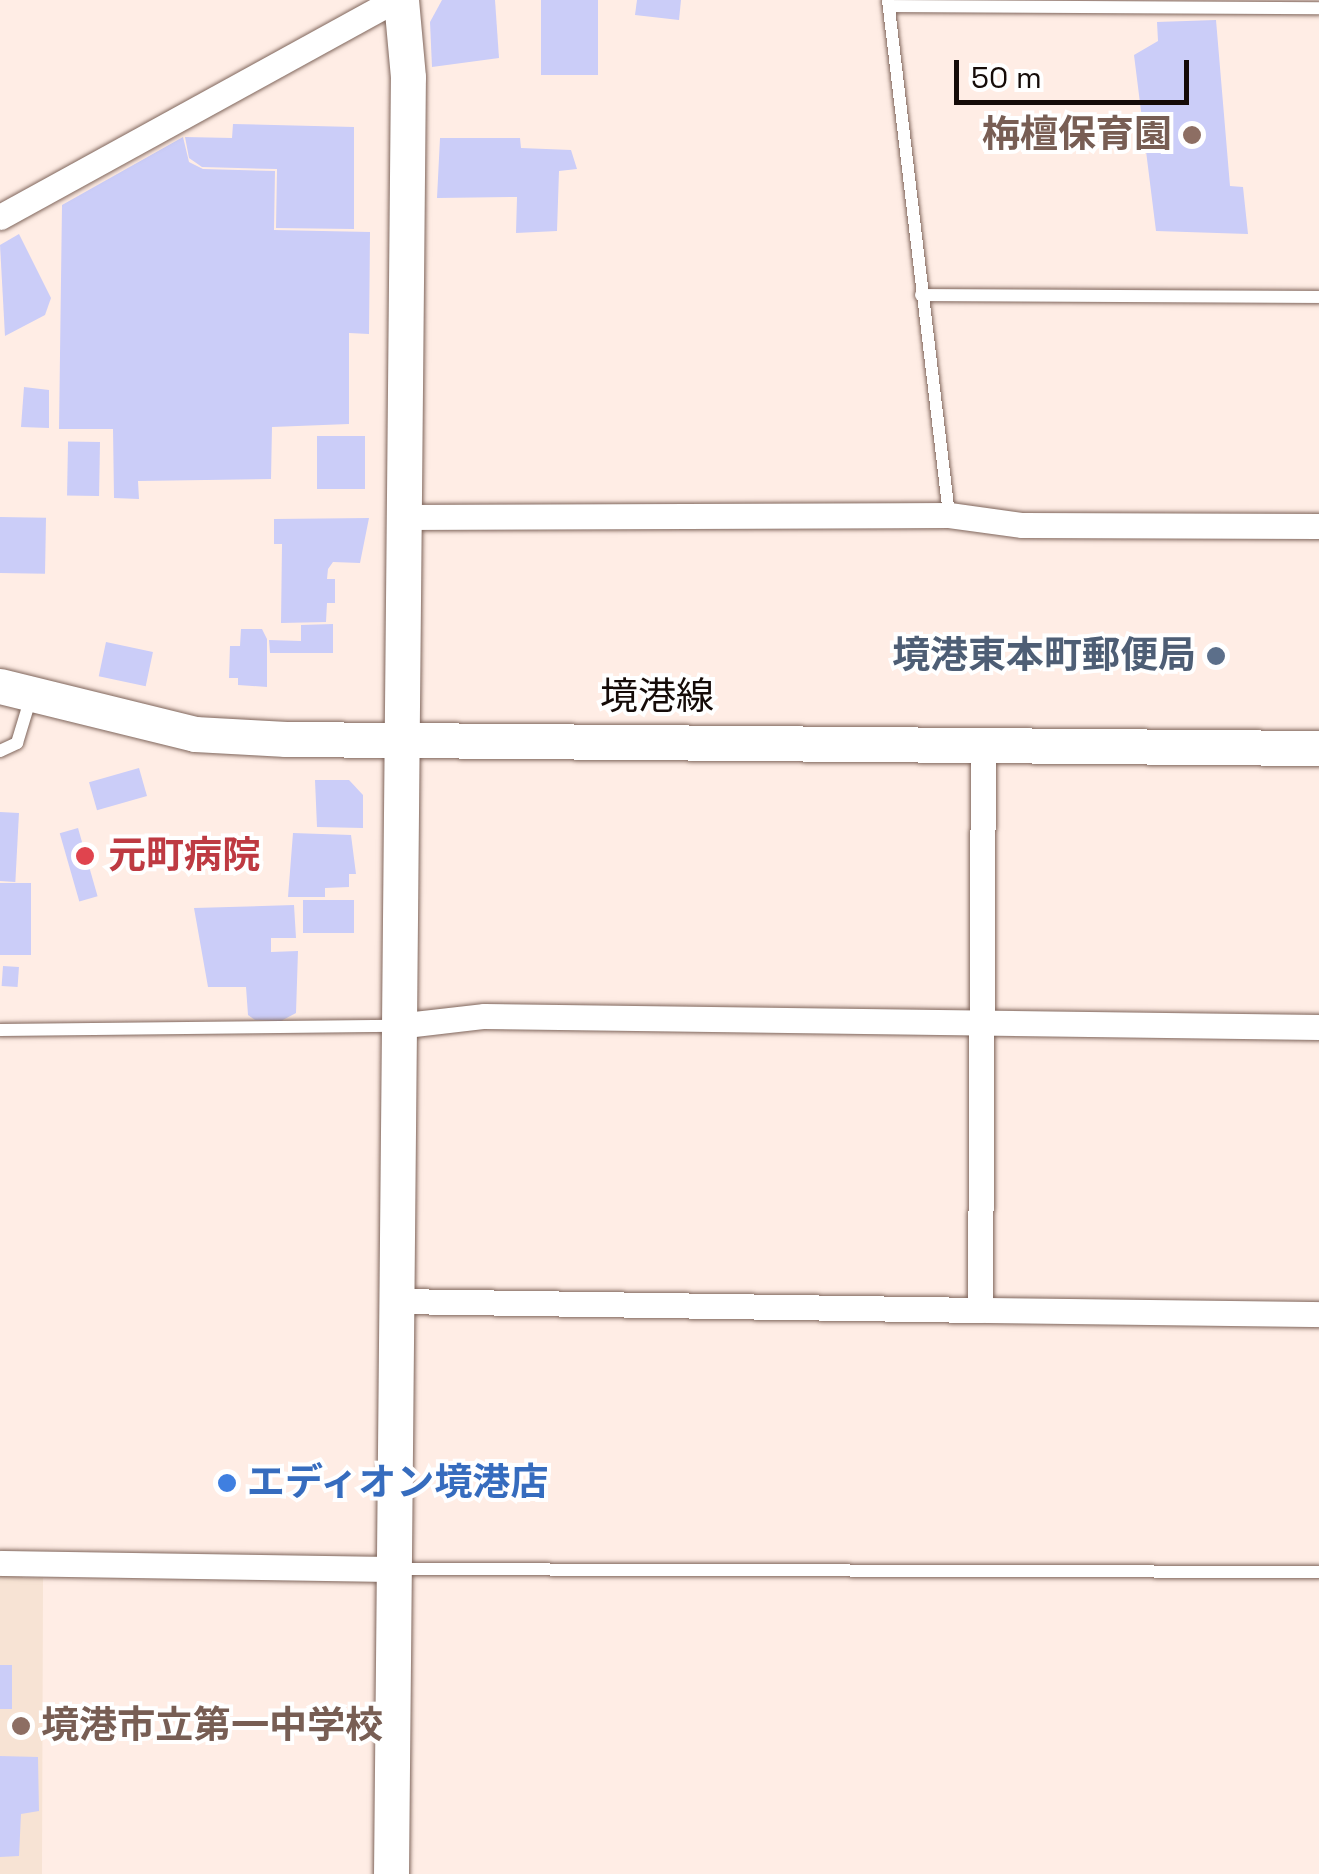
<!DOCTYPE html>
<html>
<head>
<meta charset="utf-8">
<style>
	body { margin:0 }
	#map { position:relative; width:1319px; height:1874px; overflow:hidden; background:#ffede5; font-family:"Space Grotesk","Noto Sans JP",sans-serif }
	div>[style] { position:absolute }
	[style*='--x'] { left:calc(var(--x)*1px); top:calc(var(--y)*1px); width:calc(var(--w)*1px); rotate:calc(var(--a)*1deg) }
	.education>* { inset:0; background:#f7e3d4 }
	.building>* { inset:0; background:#cbcdf8; transform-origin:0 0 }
	.roads { filter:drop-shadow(0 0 2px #7f655b) drop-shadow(0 0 2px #7f655b) }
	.lane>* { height:12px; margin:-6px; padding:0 6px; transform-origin:6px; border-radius:6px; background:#fff }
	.street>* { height:25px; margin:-12.5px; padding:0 12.5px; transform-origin:12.5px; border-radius:12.5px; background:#fff }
	.secondary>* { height:35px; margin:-17.5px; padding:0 17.5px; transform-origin:17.5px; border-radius:17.5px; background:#fff }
	.dots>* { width:28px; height:28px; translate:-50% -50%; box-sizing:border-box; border:5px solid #fff; border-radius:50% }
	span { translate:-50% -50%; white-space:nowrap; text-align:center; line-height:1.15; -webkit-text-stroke:8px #fff; paint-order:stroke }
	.education-label { font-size:38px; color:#785e54; font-weight:700 }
	.right { translate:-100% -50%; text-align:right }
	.left { translate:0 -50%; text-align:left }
	.service-label { font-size:38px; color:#4e5e75; font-weight:700 }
	.street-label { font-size:38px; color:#150b08 }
	.health-label { font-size:38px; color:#be3a42; font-weight:700 }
	.shop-label { font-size:38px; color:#366cbe; font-weight:700 }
	.scale { position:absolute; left:954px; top:60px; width:235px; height:45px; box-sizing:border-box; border:5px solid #150b08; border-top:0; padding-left:12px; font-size:30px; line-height:35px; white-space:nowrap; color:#150b08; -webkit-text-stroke:8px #fff; paint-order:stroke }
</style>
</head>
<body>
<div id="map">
	<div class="education">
		<i style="clip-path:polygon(0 1566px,19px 1566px,23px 1578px,43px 1578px,42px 1874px,0 1874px)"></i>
	</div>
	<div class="building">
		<i style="clip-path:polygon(442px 0,495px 0,499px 58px,432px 67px,430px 22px)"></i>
		<i style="left:541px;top:0;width:57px;height:75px"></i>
		<i style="clip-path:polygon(637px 0,681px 0,679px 20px,635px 15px)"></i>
		<i style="clip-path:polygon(1216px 20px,1230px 186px,1243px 187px,1248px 234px,1156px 231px,1134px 55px,1158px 41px,1157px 22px)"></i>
		<i style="clip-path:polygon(233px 124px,354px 127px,354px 229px,276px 228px,277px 169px,202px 167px,189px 158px,185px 137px,232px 138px)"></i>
		<i style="clip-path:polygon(183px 137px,189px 162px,203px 169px,275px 171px,274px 230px,370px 232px,369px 334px,349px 333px,349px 424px,272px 427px,271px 479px,138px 481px,139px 499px,114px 498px,113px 429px,59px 429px,62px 205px)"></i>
		<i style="clip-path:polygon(440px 138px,520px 138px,521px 148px,571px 150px,577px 169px,559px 171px,557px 231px,516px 233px,517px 197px,437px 198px)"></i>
		<i style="clip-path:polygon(19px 234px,51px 298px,45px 315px,5px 336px,0 245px)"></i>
		<i style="clip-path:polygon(24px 387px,49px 390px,49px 428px,21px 427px)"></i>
		<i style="left:317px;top:436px;width:48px;height:53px"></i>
		<i style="left:100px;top:442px;width:54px;height:32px;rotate:91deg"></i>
		<i style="left:0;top:517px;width:46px;height:56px;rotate:1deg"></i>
		<i style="clip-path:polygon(369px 518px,360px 563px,333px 562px,328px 569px,327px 579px,335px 579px,335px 603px,327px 603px,326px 622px,281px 623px,282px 544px,274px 544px,274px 519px)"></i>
		<i style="clip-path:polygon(333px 624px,333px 653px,270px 653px,269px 640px,301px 641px,301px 625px)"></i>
		<i style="clip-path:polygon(241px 629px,262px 629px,267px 639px,267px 687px,238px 685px,238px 678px,229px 678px,230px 646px,240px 646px)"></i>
		<i style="left:106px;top:642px;width:48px;height:35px;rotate:12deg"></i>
		<i style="left:139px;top:768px;width:29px;height:52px;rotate:74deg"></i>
		<i style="clip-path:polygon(315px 780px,349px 780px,363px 795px,363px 828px,317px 827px)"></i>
		<i style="left:0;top:812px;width:19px;height:69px;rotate:3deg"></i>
		<i style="left:78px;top:828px;width:71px;height:19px;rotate:74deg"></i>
		<i style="clip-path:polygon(293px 833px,351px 835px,356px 874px,349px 874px,349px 887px,325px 888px,325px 897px,288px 897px)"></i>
		<i style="left:0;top:883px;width:31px;height:72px"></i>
		<i style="left:303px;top:900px;width:51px;height:33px"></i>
		<i style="clip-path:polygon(294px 905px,296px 938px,271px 938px,271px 952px,298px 951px,296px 1013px,281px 1021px,255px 1020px,248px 1015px,246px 987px,208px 987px,194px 908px)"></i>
		<i style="left:3px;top:966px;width:16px;height:20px;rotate:4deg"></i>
		<i style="left:12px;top:1665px;width:44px;height:12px;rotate:90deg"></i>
		<i style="clip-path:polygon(0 1756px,38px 1757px,39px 1811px,21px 1814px,19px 1856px,0 1857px)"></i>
	</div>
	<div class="roads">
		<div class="lane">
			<i style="--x:888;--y:0;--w:519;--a:83.24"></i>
			<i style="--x:889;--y:6;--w:430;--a:0.3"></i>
			<i style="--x:921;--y:295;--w:398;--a:0.3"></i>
			<i style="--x:0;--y:751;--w:19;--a:-25"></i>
			<i style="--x:17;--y:743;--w:48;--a:-73.1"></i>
			<i style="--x:0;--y:1030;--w:397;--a:-0.6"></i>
			<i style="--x:397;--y:1569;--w:922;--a:0.19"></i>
		</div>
		<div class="street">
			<i style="--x:0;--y:217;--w:450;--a:-28.8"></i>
			<i style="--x:401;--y:517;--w:548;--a:-0.21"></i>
			<i style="--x:949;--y:515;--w:74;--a:7.8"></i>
			<i style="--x:1022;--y:525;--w:297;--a:0.2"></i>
			<i style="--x:397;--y:1026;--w:88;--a:-6.6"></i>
			<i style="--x:484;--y:1016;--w:835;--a:0.75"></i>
			<i style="--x:395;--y:1301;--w:585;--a:0.88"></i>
			<i style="--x:980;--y:1310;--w:568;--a:-89.7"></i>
			<i style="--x:980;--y:1310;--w:339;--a:0.7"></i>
			<i style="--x:0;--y:1563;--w:393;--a:0.9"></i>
		</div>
		<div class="secondary">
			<i style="--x:0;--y:686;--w:201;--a:13.8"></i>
			<i style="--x:195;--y:734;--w:91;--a:3.1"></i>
			<i style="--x:286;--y:739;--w:1033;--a:0.5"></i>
			<i style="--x:391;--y:1874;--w:1797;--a:-89.46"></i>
			<i style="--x:408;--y:77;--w:77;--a:-95.2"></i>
		</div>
	</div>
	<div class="dots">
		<i style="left:1192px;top:135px;background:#8d6e63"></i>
		<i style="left:1216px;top:656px;background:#5c6f8a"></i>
		<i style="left:85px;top:856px;background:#e0444e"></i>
		<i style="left:227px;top:1483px;background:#3f7fe0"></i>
		<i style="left:21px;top:1726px;background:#8d6e63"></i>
	</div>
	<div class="education-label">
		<span class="right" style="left:1172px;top:135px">栴檀保育園</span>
		<span class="left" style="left:41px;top:1726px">境港市立第一中学校</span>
	</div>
	<div class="service-label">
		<span class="right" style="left:1196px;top:656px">境港東本町郵便局</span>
	</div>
	<div class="street-label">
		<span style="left:657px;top:697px">境港線</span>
	</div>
	<div class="health-label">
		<span class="left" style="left:108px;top:856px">元町病院</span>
	</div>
	<div class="shop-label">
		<span class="left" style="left:247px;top:1483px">エディオン境港店</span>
	</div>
	<div class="scale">50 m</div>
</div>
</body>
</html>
